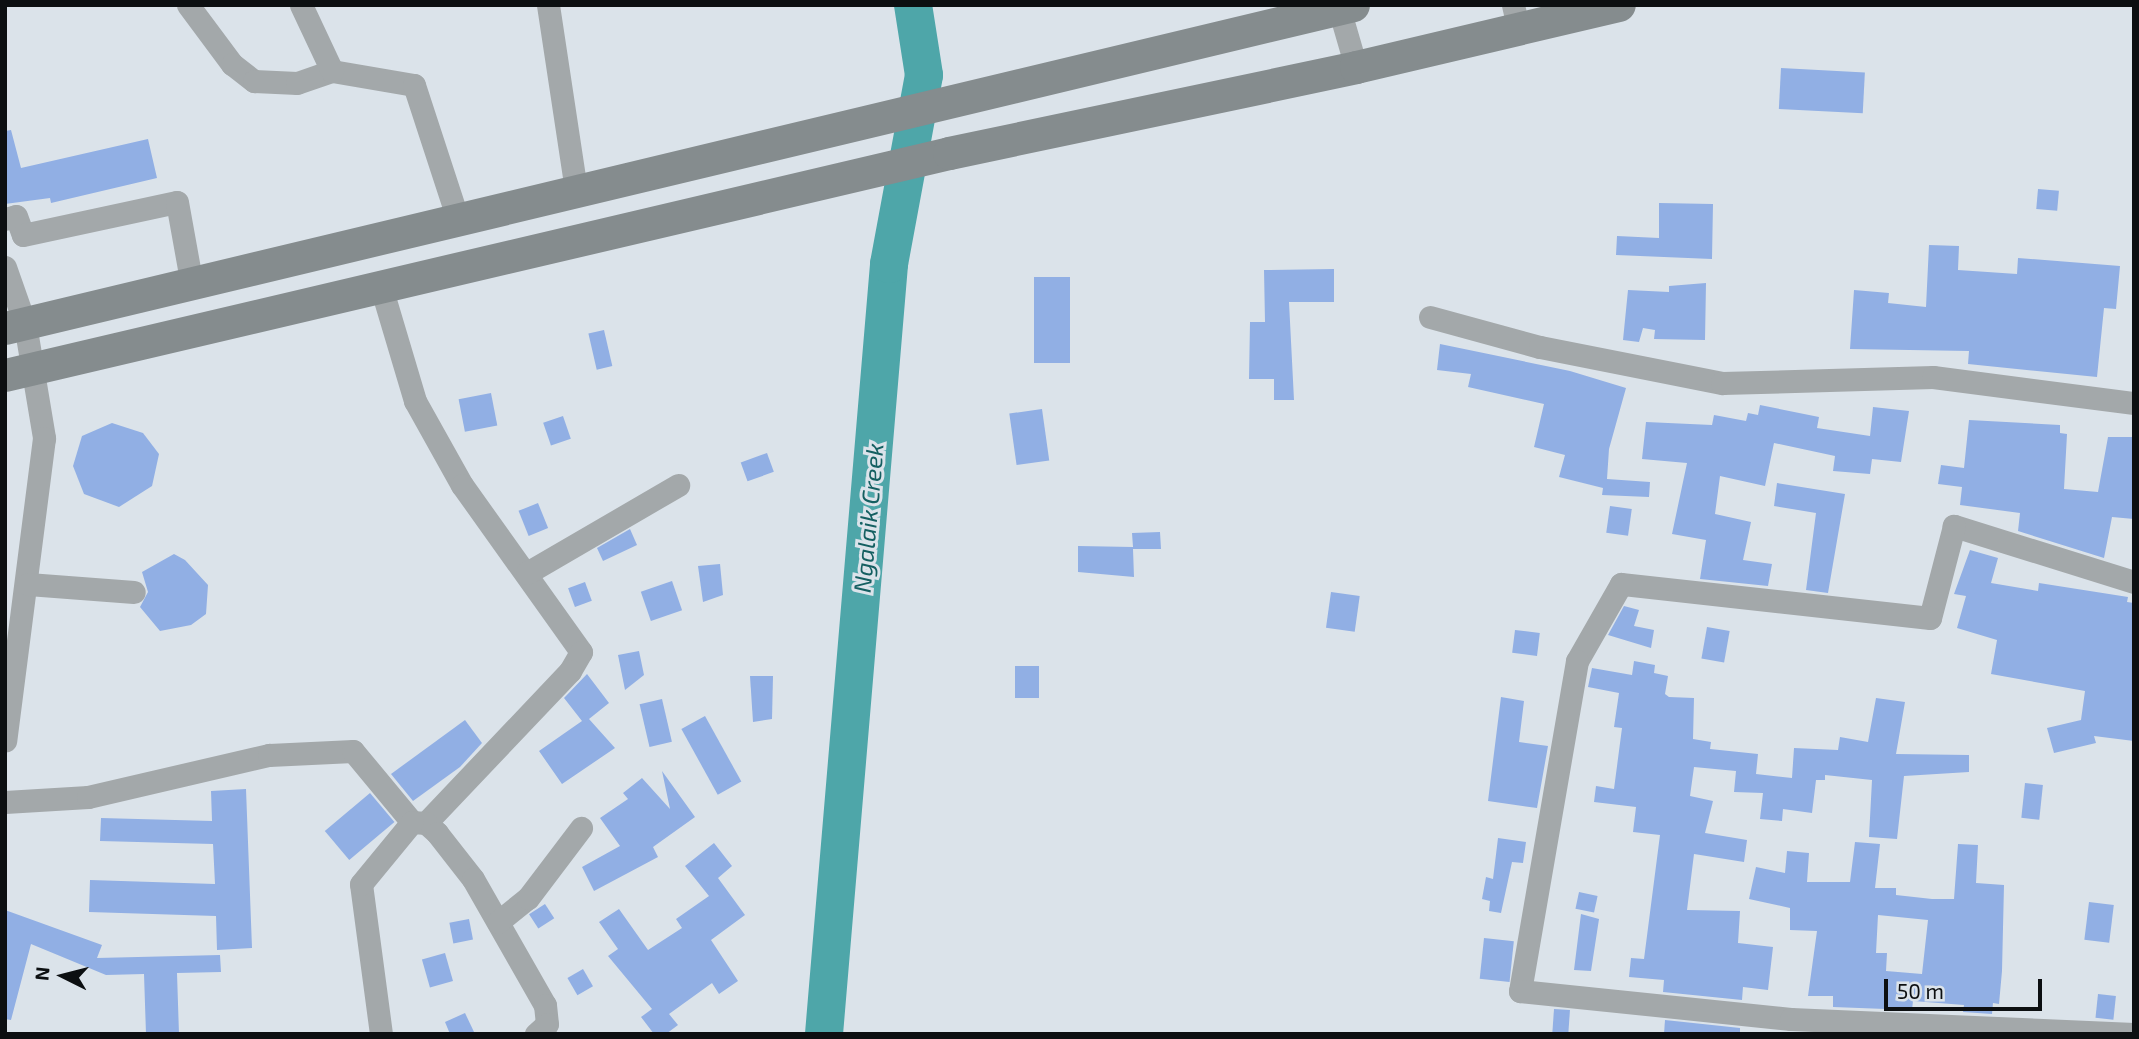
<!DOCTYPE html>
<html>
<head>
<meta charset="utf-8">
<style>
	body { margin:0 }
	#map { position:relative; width:2139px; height:1039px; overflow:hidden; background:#dbe3ea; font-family:"Exo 2",sans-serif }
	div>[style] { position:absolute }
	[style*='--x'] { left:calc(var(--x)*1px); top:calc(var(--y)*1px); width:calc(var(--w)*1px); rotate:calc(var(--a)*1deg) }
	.river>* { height:38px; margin:-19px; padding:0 19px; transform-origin:19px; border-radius:19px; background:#4ea6a9 }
	.building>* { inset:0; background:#91afe4; transform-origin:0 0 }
	.minor>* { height:23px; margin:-11.5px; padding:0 11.5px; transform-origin:11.5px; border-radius:11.5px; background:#a3a8aa }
	.secondary>* { height:33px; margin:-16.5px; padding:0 16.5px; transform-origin:16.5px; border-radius:16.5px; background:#858c8e }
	span { translate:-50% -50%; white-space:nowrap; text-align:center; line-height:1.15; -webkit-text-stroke:6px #dbe3ea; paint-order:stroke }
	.water-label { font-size:24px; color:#145f61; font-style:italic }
	.frame { position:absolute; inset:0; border:7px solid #0c0f11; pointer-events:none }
	.north { position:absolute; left:28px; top:941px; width:70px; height:70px; -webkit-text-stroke:5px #dbe3ea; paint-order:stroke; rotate:276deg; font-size:19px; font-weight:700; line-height:28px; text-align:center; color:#0c0f11 }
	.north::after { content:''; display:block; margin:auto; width:24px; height:32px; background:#0c0f11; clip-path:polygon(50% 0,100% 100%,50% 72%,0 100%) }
	.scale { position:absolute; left:1884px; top:979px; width:158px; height:32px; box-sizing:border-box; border:4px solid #0c0f11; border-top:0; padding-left:9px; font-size:21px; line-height:24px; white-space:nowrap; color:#0c0f11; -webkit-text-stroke:5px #dbe3ea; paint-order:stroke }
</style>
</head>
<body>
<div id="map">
	<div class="river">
		<i style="--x:824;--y:1034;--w:773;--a:-85.17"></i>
		<i style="--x:889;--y:264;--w:192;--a:-79.5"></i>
		<i style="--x:924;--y:75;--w:71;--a:-98.9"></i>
	</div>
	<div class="building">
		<i style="left:1781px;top:68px;width:84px;height:41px;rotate:3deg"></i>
		<i style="clip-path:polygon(11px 130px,21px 168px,148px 139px,157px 178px,51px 203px,50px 198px,5px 204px,5px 131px)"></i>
		<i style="left:2038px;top:189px;width:21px;height:20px;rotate:5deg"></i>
		<i style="clip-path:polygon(1659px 203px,1713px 204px,1712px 259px,1616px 255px,1617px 236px,1659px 238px)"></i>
		<i style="clip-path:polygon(1929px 245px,1959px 246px,1958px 270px,2017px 274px,2018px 258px,2120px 266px,2116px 309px,2104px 308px,2097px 377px,1968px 364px,1969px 351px,1850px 349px,1854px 290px,1889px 293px,1888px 303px,1926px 307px)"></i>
		<i style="clip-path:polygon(1334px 269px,1334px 302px,1289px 302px,1294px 400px,1274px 400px,1274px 379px,1249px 379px,1250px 322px,1265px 322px,1264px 270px)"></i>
		<i style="left:1034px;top:277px;width:36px;height:86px"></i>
		<i style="clip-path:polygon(1706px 283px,1705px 340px,1654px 339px,1655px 330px,1643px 328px,1639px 342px,1623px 340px,1628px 290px,1669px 292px,1669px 286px)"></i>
		<i style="left:604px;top:330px;width:37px;height:16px;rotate:77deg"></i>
		<i style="clip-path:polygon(1440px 344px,1570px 371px,1626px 388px,1609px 449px,1607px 479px,1650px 482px,1649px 497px,1602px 495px,1603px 488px,1559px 477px,1565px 455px,1534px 447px,1544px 404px,1468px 387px,1471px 374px,1437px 370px)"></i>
		<i style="left:491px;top:393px;width:33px;height:33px;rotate:79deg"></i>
		<i style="clip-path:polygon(1760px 405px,1819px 417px,1817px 428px,1870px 436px,1873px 407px,1909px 411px,1901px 462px,1872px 459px,1870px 474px,1833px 471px,1835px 456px,1774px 443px,1765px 486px,1720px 476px,1715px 514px,1751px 522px,1743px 560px,1772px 564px,1768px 586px,1700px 579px,1706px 540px,1672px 534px,1687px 463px,1642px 459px,1646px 422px,1712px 425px,1714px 415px,1746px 421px,1748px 413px,1758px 415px)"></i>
		<i style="left:1042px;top:409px;width:52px;height:33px;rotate:82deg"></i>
		<i style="left:563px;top:416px;width:24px;height:21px;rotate:71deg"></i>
		<i style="clip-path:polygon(1969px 420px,2060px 425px,2060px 433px,2067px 434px,2064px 489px,2098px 492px,2108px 437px,2134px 437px,2134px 519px,2112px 517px,2104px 558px,2018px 531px,2020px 513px,1960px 505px,1962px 487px,1938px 484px,1941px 465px,1964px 468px)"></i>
		<i style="clip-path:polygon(112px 423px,143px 433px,159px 454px,152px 486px,119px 507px,84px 494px,73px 466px,82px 436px)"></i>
		<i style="left:767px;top:453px;width:20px;height:28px;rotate:70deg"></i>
		<i style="clip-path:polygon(1777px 483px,1845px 494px,1828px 593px,1806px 590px,1816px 513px,1774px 506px)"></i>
		<i style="left:538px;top:503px;width:27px;height:21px;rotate:68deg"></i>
		<i style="left:1610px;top:506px;width:22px;height:27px;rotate:8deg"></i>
		<i style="clip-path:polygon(630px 529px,637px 545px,603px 561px,597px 548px)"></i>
		<i style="clip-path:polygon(1160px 532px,1161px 549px,1133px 549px,1134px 577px,1078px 572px,1078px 546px,1133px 547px,1132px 533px)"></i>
		<i style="clip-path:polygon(1970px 550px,1998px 558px,1991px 583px,2038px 591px,2039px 583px,2128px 597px,2127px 602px,2134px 603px,2134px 741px,2094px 736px,2096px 743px,2054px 753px,2047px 728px,2081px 720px,2085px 691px,1991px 674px,1997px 640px,1957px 628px,1966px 596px,1954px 594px)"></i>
		<i style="clip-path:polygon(174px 554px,185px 560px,208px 585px,206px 614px,191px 625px,160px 631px,140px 607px,148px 592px,142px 572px)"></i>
		<i style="clip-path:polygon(720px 564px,723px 595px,703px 602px,698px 566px)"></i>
		<i style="left:672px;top:581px;width:31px;height:33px;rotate:71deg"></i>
		<i style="left:585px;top:582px;width:20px;height:18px;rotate:70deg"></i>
		<i style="left:1331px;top:592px;width:29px;height:36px;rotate:8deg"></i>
		<i style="clip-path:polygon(1624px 606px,1639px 610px,1634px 626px,1654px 630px,1651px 648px,1608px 635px)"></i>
		<i style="left:1707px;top:627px;width:23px;height:32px;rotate:10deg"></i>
		<i style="left:1515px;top:630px;width:25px;height:23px;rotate:7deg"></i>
		<i style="clip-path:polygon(639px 651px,644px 675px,625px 690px,618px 655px)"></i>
		<i style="clip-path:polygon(1634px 661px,1655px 665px,1654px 673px,1668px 676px,1665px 694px,1669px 697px,1694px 698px,1693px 739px,1711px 742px,1710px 749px,1758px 754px,1756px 774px,1792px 778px,1794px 748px,1838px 750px,1840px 737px,1868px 742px,1876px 698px,1905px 702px,1896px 754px,1969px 755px,1969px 772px,1904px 776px,1897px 839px,1869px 837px,1872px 780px,1825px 775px,1825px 780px,1816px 780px,1812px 813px,1783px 809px,1782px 821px,1760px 819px,1763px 793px,1734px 792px,1736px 771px,1694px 767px,1690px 796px,1713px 801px,1705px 833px,1747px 840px,1744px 862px,1694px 854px,1687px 910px,1740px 911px,1738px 943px,1773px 947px,1768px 990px,1743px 987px,1742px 1000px,1663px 992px,1664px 980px,1629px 977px,1631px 958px,1644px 959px,1660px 835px,1633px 832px,1636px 807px,1594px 802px,1596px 786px,1614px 789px,1622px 728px,1614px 727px,1619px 693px,1588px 687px,1592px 668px,1632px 675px)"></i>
		<i style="left:1015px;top:666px;width:24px;height:32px"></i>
		<i style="clip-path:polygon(587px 674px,609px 703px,589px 719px,615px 748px,562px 784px,539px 751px,582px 721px,564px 698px)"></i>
		<i style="clip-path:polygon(750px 676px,773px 676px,772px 719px,753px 722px)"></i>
		<i style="clip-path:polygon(1501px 697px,1524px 701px,1519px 742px,1548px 746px,1537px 808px,1488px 801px)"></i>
		<i style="left:662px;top:699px;width:44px;height:23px;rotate:77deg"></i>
		<i style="left:705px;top:716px;width:75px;height:27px;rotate:61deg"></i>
		<i style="clip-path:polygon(465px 720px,482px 743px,460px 767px,413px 801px,391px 774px)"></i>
		<i style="clip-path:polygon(662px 771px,695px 817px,653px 847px,658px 857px,594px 891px,582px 867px,620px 846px,600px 818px,628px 799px,623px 793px,642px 778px,670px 809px)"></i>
		<i style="left:2025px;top:783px;width:18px;height:35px;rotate:6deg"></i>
		<i style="clip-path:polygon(246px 789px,252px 948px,217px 950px,216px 916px,89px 912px,90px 880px,215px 884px,213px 844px,100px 841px,101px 818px,212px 821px,211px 791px)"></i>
		<i style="left:370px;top:793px;width:38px;height:59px;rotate:50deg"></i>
		<i style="clip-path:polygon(1498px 838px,1526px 842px,1523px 863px,1512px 862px,1501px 913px,1489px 911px,1490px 901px,1482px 899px,1486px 877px,1493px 879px)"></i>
		<i style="clip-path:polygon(evenodd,1855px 842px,1880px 844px,1875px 888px,1896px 888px,1896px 895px,1932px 899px,1954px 899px,1958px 844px,1978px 845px,1976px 883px,2004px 885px,2002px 971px,1999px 1004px,1993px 1003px,1992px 1014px,1963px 1012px,1964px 1005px,1913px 1001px,1912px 1010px,1833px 1007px,1833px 996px,1808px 996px,1817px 931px,1790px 930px,1790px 908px,1749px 899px,1756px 867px,1785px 873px,1787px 851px,1809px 853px,1807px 882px,1850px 882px,1855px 842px,1878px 915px,1928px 920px,1922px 974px,1886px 971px,1887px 953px,1876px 953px,1878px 915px)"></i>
		<i style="clip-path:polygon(714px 843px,732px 866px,718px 878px,745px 915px,711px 940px,738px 981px,719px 994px,712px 983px,669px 1014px,678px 1025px,666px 1034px,654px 1034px,641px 1017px,652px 1009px,608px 956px,618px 949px,599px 922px,619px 909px,648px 950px,682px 928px,676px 919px,709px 896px,685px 866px)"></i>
		<i style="left:1579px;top:892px;width:19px;height:17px;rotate:12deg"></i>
		<i style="left:2089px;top:902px;width:25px;height:38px;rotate:7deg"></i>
		<i style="left:545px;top:904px;width:17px;height:19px;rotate:57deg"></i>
		<i style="clip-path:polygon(5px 910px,102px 945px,97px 958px,220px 955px,221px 972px,177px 973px,179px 1034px,146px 1034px,144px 974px,106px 975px,31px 944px,11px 1020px,5px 1019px)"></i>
		<i style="clip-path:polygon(1581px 914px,1599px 919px,1591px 971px,1574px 970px)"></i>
		<i style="left:469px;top:919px;width:21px;height:20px;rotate:79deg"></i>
		<i style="left:1484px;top:938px;width:30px;height:41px;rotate:6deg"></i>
		<i style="left:445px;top:953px;width:29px;height:24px;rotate:74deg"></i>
		<i style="left:583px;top:969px;width:20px;height:18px;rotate:60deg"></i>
		<i style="left:2098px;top:994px;width:18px;height:24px;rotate:6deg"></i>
		<i style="left:1554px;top:1009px;width:16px;height:25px;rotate:4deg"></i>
		<i style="clip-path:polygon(465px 1013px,475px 1034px,450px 1034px,445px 1022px)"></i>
		<i style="clip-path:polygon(1665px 1020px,1740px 1028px,1740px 1034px,1664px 1034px)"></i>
	</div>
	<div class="minor">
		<i style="--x:188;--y:5;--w:74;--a:53.3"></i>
		<i style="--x:232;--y:64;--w:28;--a:38"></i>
		<i style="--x:254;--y:81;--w:43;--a:2.7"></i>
		<i style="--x:297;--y:83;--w:37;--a:-19"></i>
		<i style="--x:332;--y:71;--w:83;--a:9.7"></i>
		<i style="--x:414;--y:85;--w:142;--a:71.9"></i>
		<i style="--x:301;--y:5;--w:73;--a:64.8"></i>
		<i style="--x:548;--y:5;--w:188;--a:81.4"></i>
		<i style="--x:1338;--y:5;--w:65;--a:73.8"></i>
		<i style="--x:1513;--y:5;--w:27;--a:77"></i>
		<i style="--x:5;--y:219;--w:11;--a:-15"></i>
		<i style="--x:16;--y:216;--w:20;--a:70"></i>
		<i style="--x:23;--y:235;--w:157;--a:-12.1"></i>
		<i style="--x:177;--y:202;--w:84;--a:79.8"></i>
		<i style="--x:5;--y:267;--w:60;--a:70.7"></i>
		<i style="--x:25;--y:324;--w:116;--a:80.5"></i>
		<i style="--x:44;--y:438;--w:305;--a:97.3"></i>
		<i style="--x:382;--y:290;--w:116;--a:73.4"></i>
		<i style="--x:415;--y:401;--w:96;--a:60.8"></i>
		<i style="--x:462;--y:485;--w:205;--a:54.5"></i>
		<i style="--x:581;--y:652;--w:22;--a:120"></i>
		<i style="--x:570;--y:671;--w:209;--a:133.5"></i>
		<i style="--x:1430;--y:317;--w:114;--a:15.3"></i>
		<i style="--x:1540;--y:347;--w:186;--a:11.2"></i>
		<i style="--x:1722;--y:383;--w:211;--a:-1.6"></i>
		<i style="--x:1933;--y:377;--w:203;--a:7.4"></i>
		<i style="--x:527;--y:573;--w:175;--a:-30.2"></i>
		<i style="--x:2134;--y:582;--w:189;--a:-162.7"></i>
		<i style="--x:1954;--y:526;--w:95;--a:104.6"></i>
		<i style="--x:1930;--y:618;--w:311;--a:-173.7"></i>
		<i style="--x:1621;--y:584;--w:89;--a:119.7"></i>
		<i style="--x:1577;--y:661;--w:335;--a:99.8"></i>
		<i style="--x:1520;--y:991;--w:272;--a:5.9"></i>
		<i style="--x:1791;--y:1019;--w:343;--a:2.5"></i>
		<i style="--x:28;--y:584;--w:106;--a:4.3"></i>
		<i style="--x:5;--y:802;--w:83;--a:-3.4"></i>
		<i style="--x:88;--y:797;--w:186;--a:-13.1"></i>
		<i style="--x:269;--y:755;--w:84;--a:-2.7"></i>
		<i style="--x:353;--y:751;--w:92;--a:50.3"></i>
		<i style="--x:412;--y:822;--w:14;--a:4"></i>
		<i style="--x:426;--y:823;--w:15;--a:42"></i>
		<i style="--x:437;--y:833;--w:58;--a:52"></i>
		<i style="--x:473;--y:879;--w:145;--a:60.3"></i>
		<i style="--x:545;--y:1005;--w:19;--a:84"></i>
		<i style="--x:547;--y:1024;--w:15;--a:138"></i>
		<i style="--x:498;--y:922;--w:38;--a:-39"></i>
		<i style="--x:528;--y:898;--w:88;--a:-52.9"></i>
		<i style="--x:381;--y:1034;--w:151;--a:-97.6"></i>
		<i style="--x:361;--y:884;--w:80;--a:-50.6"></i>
	</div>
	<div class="secondary">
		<i style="--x:5;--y:328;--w:1386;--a:-13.47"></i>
		<i style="--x:5;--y:375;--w:970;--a:-13.23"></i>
		<i style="--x:949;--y:153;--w:416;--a:-11.9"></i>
		<i style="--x:1356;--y:67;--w:270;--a:-13.3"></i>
	</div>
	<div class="water-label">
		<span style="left:868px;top:518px;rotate:-85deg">Ngalaik Creek</span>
	</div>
	<div class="frame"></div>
	<div class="north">N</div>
	<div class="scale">50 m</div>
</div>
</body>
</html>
